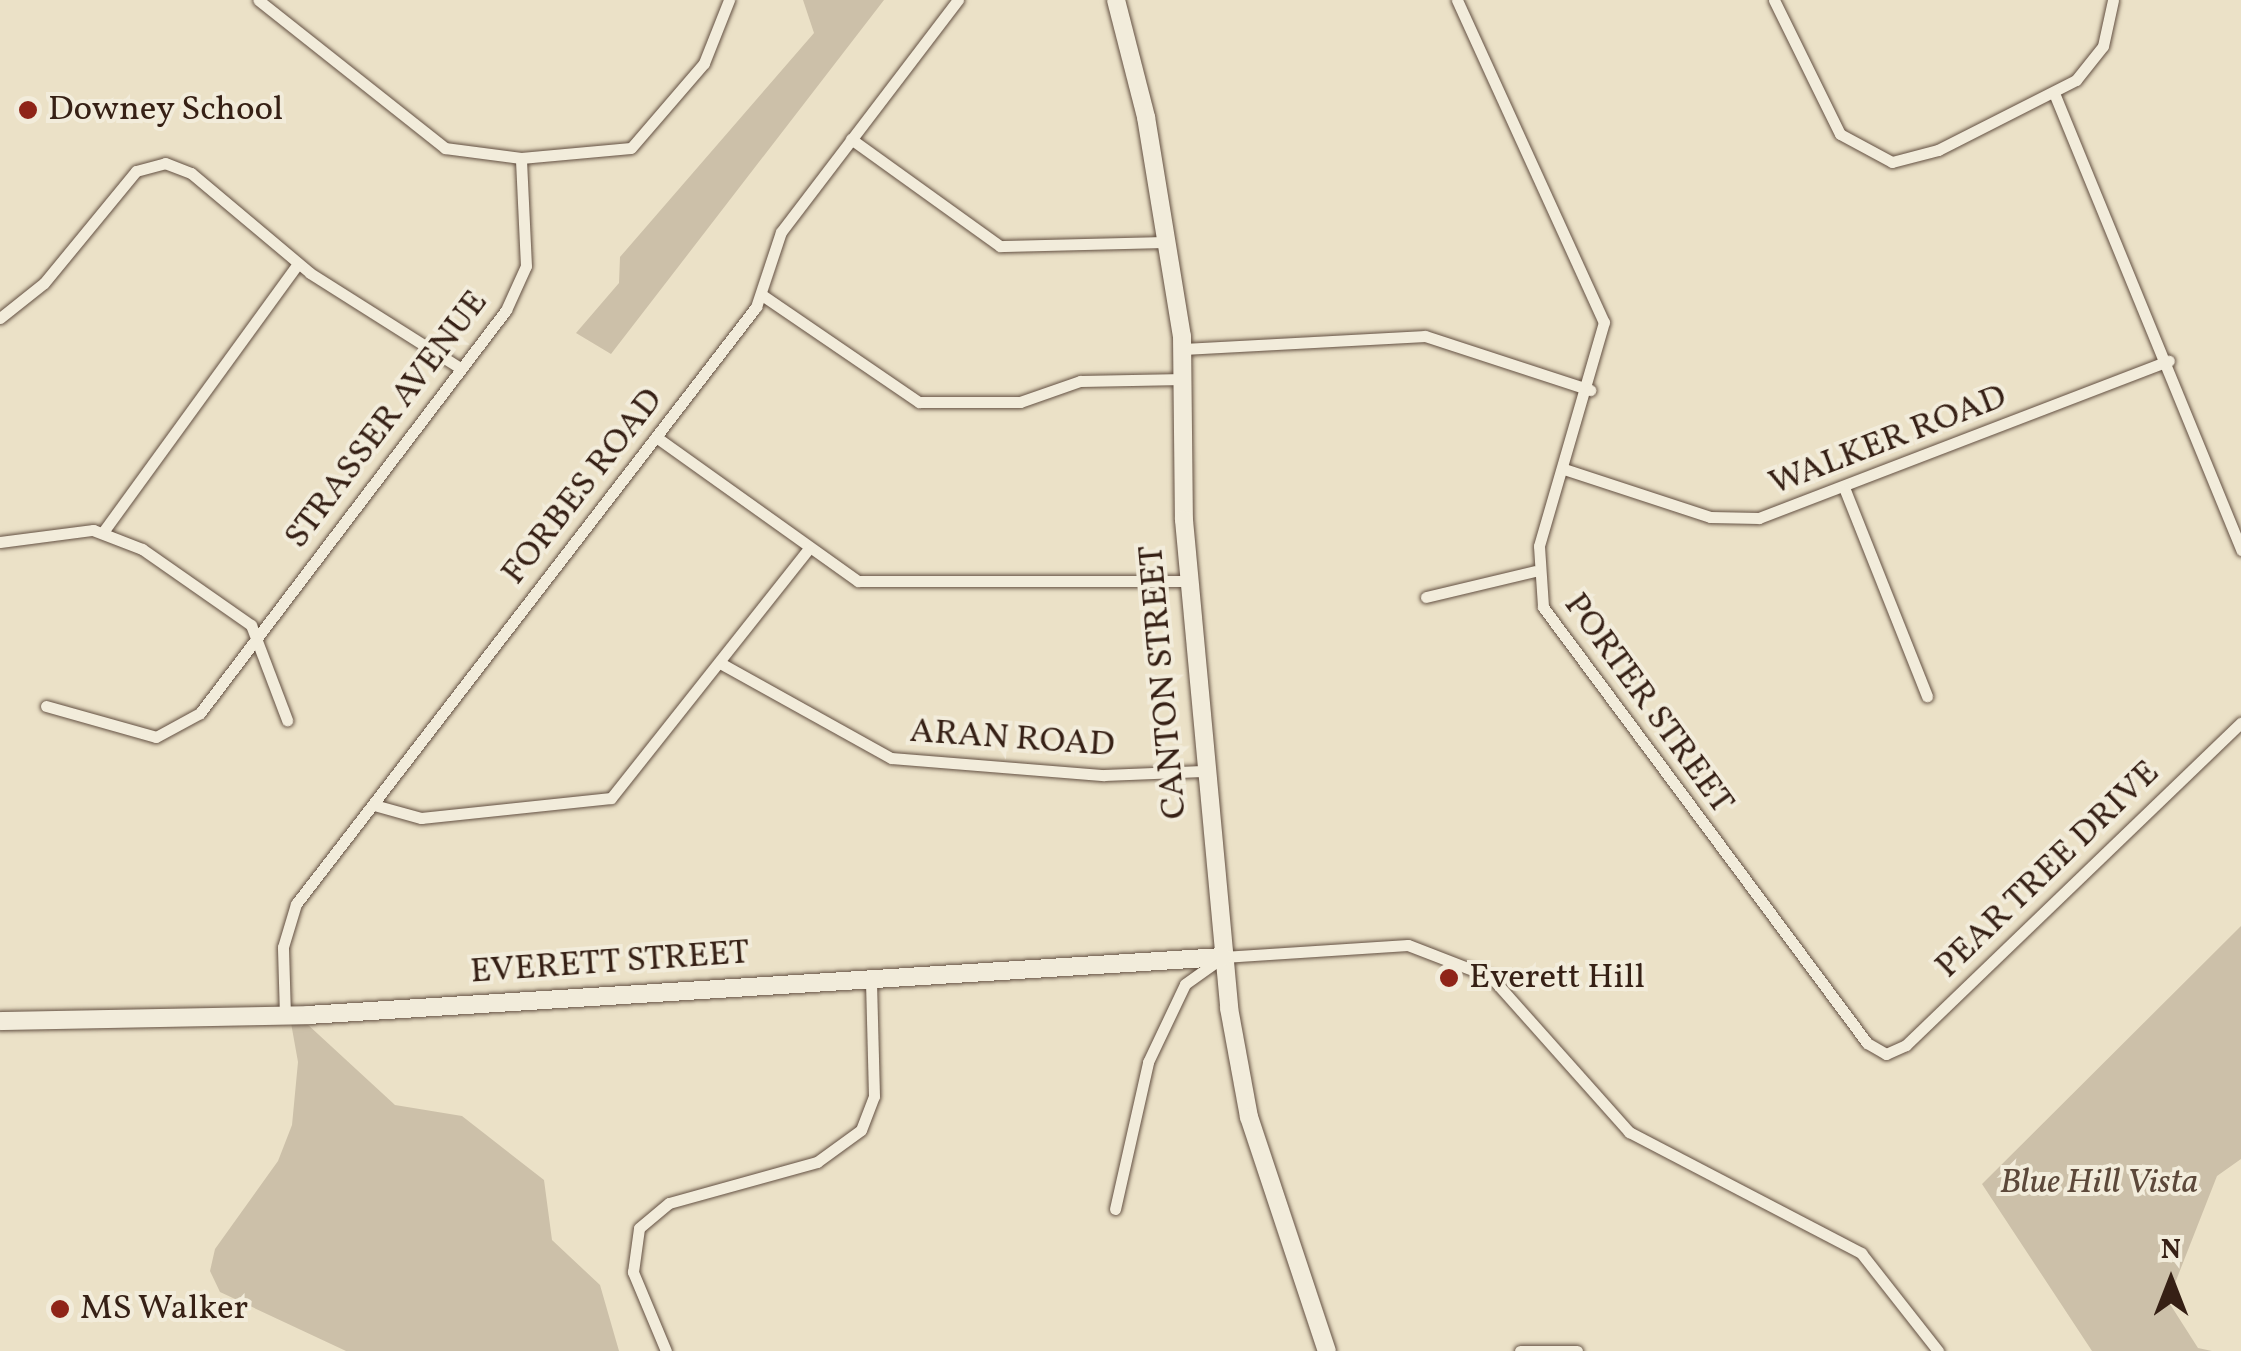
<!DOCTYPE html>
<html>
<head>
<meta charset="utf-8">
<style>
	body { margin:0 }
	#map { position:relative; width:2241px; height:1351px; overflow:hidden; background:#ebe1c7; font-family:Vollkorn,serif }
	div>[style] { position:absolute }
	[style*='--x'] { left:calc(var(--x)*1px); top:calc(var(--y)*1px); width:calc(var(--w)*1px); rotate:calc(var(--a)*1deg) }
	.green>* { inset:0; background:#ccc0a9 }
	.roads { filter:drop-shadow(0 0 2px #635042) drop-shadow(0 0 2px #635042) }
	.street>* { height:11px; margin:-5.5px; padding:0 5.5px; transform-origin:5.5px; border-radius:5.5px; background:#f2ecdb }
	.secondary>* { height:18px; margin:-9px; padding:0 9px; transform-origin:9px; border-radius:9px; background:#f2ecdb }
	.dots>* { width:28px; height:28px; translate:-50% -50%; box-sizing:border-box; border:5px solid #f2ecdb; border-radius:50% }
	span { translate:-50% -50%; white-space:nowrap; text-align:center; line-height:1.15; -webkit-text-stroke:8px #f2ecdb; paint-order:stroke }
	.poi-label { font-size:35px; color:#362015 }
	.left { translate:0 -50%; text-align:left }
	.street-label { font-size:35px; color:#362015 }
	.park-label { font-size:35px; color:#5c483a; font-style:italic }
	.north { position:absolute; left:2121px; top:1231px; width:100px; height:100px; -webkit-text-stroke:8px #f2ecdb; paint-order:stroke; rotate:0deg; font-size:28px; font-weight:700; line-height:40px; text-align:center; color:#362015 }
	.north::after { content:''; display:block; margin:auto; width:35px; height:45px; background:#362015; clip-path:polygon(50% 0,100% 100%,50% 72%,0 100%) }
</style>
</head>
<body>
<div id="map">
	<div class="green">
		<i style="clip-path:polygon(803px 0,884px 0,611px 354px,576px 333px,619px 283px,620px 257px,814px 33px)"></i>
		<i style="clip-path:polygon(2241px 926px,2241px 1159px,2217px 1176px,2168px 1301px,2198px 1348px,2212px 1351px,2092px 1351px,1982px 1184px)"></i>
		<i style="clip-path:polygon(291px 1023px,306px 1023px,395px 1105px,462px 1116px,544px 1180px,552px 1240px,600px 1285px,619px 1351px,346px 1351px,220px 1292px,210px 1271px,215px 1249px,278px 1161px,292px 1125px,298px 1062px)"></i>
	</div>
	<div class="roads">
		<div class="street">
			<i style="--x:1457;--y:0;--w:354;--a:65.5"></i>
			<i style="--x:1604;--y:322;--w:233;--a:106.2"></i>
			<i style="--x:1539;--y:546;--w:61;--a:86.2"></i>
			<i style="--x:1543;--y:607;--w:543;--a:53.38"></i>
			<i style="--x:1867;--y:1043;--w:22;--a:30"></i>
			<i style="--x:1886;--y:1054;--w:22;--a:-24"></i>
			<i style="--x:1906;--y:1045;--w:465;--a:-43.9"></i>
			<i style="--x:1774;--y:0;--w:149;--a:63.8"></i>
			<i style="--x:1840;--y:134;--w:59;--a:28.3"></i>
			<i style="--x:1892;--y:162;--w:48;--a:-14.6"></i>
			<i style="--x:1938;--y:150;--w:155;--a:-26.9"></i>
			<i style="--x:2076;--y:80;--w:43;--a:-51.5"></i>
			<i style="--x:2103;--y:46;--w:47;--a:-77.7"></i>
			<i style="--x:2054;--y:93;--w:494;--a:67.7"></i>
			<i style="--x:851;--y:139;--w:183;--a:35.7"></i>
			<i style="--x:1000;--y:246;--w:169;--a:-1.4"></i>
			<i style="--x:521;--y:158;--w:110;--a:-5.2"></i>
			<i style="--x:631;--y:148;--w:112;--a:-49.3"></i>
			<i style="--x:704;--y:63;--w:68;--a:-68.4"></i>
			<i style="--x:762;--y:295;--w:190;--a:34.3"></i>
			<i style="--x:919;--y:402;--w:101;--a:0"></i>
			<i style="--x:1020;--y:402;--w:64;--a:-19.3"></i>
			<i style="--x:1080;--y:381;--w:104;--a:-1.1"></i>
			<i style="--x:0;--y:318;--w:56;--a:-38.5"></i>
			<i style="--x:44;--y:283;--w:145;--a:-50.6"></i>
			<i style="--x:136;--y:171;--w:30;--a:-15"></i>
			<i style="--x:165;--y:163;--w:28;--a:21"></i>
			<i style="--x:191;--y:173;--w:155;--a:40"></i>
			<i style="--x:310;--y:273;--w:178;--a:32.3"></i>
			<i style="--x:1184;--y:349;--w:241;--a:-3.1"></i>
			<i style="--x:1425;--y:336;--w:174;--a:18.1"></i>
			<i style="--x:656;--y:437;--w:248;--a:35.5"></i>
			<i style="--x:858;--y:581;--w:331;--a:0"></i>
			<i style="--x:1564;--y:469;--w:154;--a:18.2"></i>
			<i style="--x:1710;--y:517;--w:49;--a:1.2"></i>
			<i style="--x:1759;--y:518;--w:439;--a:-21"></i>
			<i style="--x:1845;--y:490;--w:222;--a:68.3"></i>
			<i style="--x:103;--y:532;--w:331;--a:-54"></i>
			<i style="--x:0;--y:542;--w:94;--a:-7.4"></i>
			<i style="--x:93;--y:530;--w:53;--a:21.2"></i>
			<i style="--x:142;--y:549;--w:133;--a:34.9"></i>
			<i style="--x:251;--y:625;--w:102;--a:69.2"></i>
			<i style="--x:1426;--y:597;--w:112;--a:-13.4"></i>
			<i style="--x:722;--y:664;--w:193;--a:29.1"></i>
			<i style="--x:891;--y:758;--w:214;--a:4.6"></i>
			<i style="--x:1104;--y:775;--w:99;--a:-2.3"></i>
			<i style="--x:46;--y:706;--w:114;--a:15.7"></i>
			<i style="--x:156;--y:737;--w:50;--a:-28.6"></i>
			<i style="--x:200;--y:713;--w:506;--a:-52.79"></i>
			<i style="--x:506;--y:310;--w:48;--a:-65.6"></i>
			<i style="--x:526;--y:266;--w:108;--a:-92.7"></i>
			<i style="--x:521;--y:158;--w:77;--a:-172.5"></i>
			<i style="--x:445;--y:148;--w:238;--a:-141.6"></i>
			<i style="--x:374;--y:805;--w:49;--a:15.5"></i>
			<i style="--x:421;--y:818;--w:191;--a:-6"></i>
			<i style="--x:611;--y:798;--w:315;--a:-51.6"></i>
			<i style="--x:285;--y:1016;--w:69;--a:-91.7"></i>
			<i style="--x:283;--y:947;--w:45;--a:-73.2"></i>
			<i style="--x:296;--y:904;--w:754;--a:-52.39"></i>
			<i style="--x:756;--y:307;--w:79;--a:-71.6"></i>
			<i style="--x:781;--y:232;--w:292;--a:-52.7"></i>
			<i style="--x:1115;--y:1209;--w:151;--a:-77.3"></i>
			<i style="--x:1148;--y:1062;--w:86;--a:-64.6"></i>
			<i style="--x:1185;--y:984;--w:47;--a:-35.4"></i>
			<i style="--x:1223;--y:957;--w:185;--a:-3.7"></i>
			<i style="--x:1408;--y:945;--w:89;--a:21.1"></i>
			<i style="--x:1491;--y:977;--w:208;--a:48.3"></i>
			<i style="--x:1629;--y:1132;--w:262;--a:27.5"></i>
			<i style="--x:1861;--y:1253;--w:125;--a:51.8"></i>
			<i style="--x:666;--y:1351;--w:86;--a:-112.7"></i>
			<i style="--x:633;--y:1272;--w:44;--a:-82.2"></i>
			<i style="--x:639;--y:1228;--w:39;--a:-40"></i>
			<i style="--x:669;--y:1203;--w:154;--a:-15.5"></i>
			<i style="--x:817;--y:1162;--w:54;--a:-36"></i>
			<i style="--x:861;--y:1130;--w:36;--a:-69"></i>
			<i style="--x:874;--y:1096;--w:117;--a:-91.5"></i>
			<i style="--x:1520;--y:1351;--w:57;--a:0"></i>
		</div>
		<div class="secondary">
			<i style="--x:1116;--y:0;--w:121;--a:75.6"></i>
			<i style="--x:1146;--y:117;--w:222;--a:80.7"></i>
			<i style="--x:1182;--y:336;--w:184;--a:89.4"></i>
			<i style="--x:1184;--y:520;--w:490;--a:84.7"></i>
			<i style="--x:1229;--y:1008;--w:111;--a:79.6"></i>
			<i style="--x:1249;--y:1117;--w:247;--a:71.6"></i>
			<i style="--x:0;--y:1021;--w:308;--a:-1.1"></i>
			<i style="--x:308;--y:1015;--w:917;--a:-3.63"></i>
		</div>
	</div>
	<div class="dots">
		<i style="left:28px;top:110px;background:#8f2418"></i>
		<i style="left:1449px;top:978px;background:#8f2418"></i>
		<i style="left:60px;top:1309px;background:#8f2418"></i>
	</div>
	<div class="poi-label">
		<span class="left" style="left:48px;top:110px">Downey School</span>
		<span class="left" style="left:1469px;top:978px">Everett Hill</span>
		<span class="left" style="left:80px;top:1309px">MS Walker</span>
	</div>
	<div class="street-label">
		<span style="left:387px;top:420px;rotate:-53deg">STRASSER AVENUE</span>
		<span style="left:1888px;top:441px;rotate:-21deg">WALKER ROAD</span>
		<span style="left:583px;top:487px;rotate:-52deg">FORBES ROAD</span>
		<span style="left:1164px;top:682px;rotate:-95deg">CANTON STREET</span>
		<span style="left:1648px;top:704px;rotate:54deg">PORTER STREET</span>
		<span style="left:1012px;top:739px;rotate:4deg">ARAN ROAD</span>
		<span style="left:2048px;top:870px;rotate:-44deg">PEAR TREE DRIVE</span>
		<span style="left:610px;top:963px;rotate:-4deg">EVERETT STREET</span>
	</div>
	<div class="park-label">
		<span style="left:2099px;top:1183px">Blue Hill Vista</span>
	</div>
	<div class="north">N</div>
</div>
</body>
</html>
